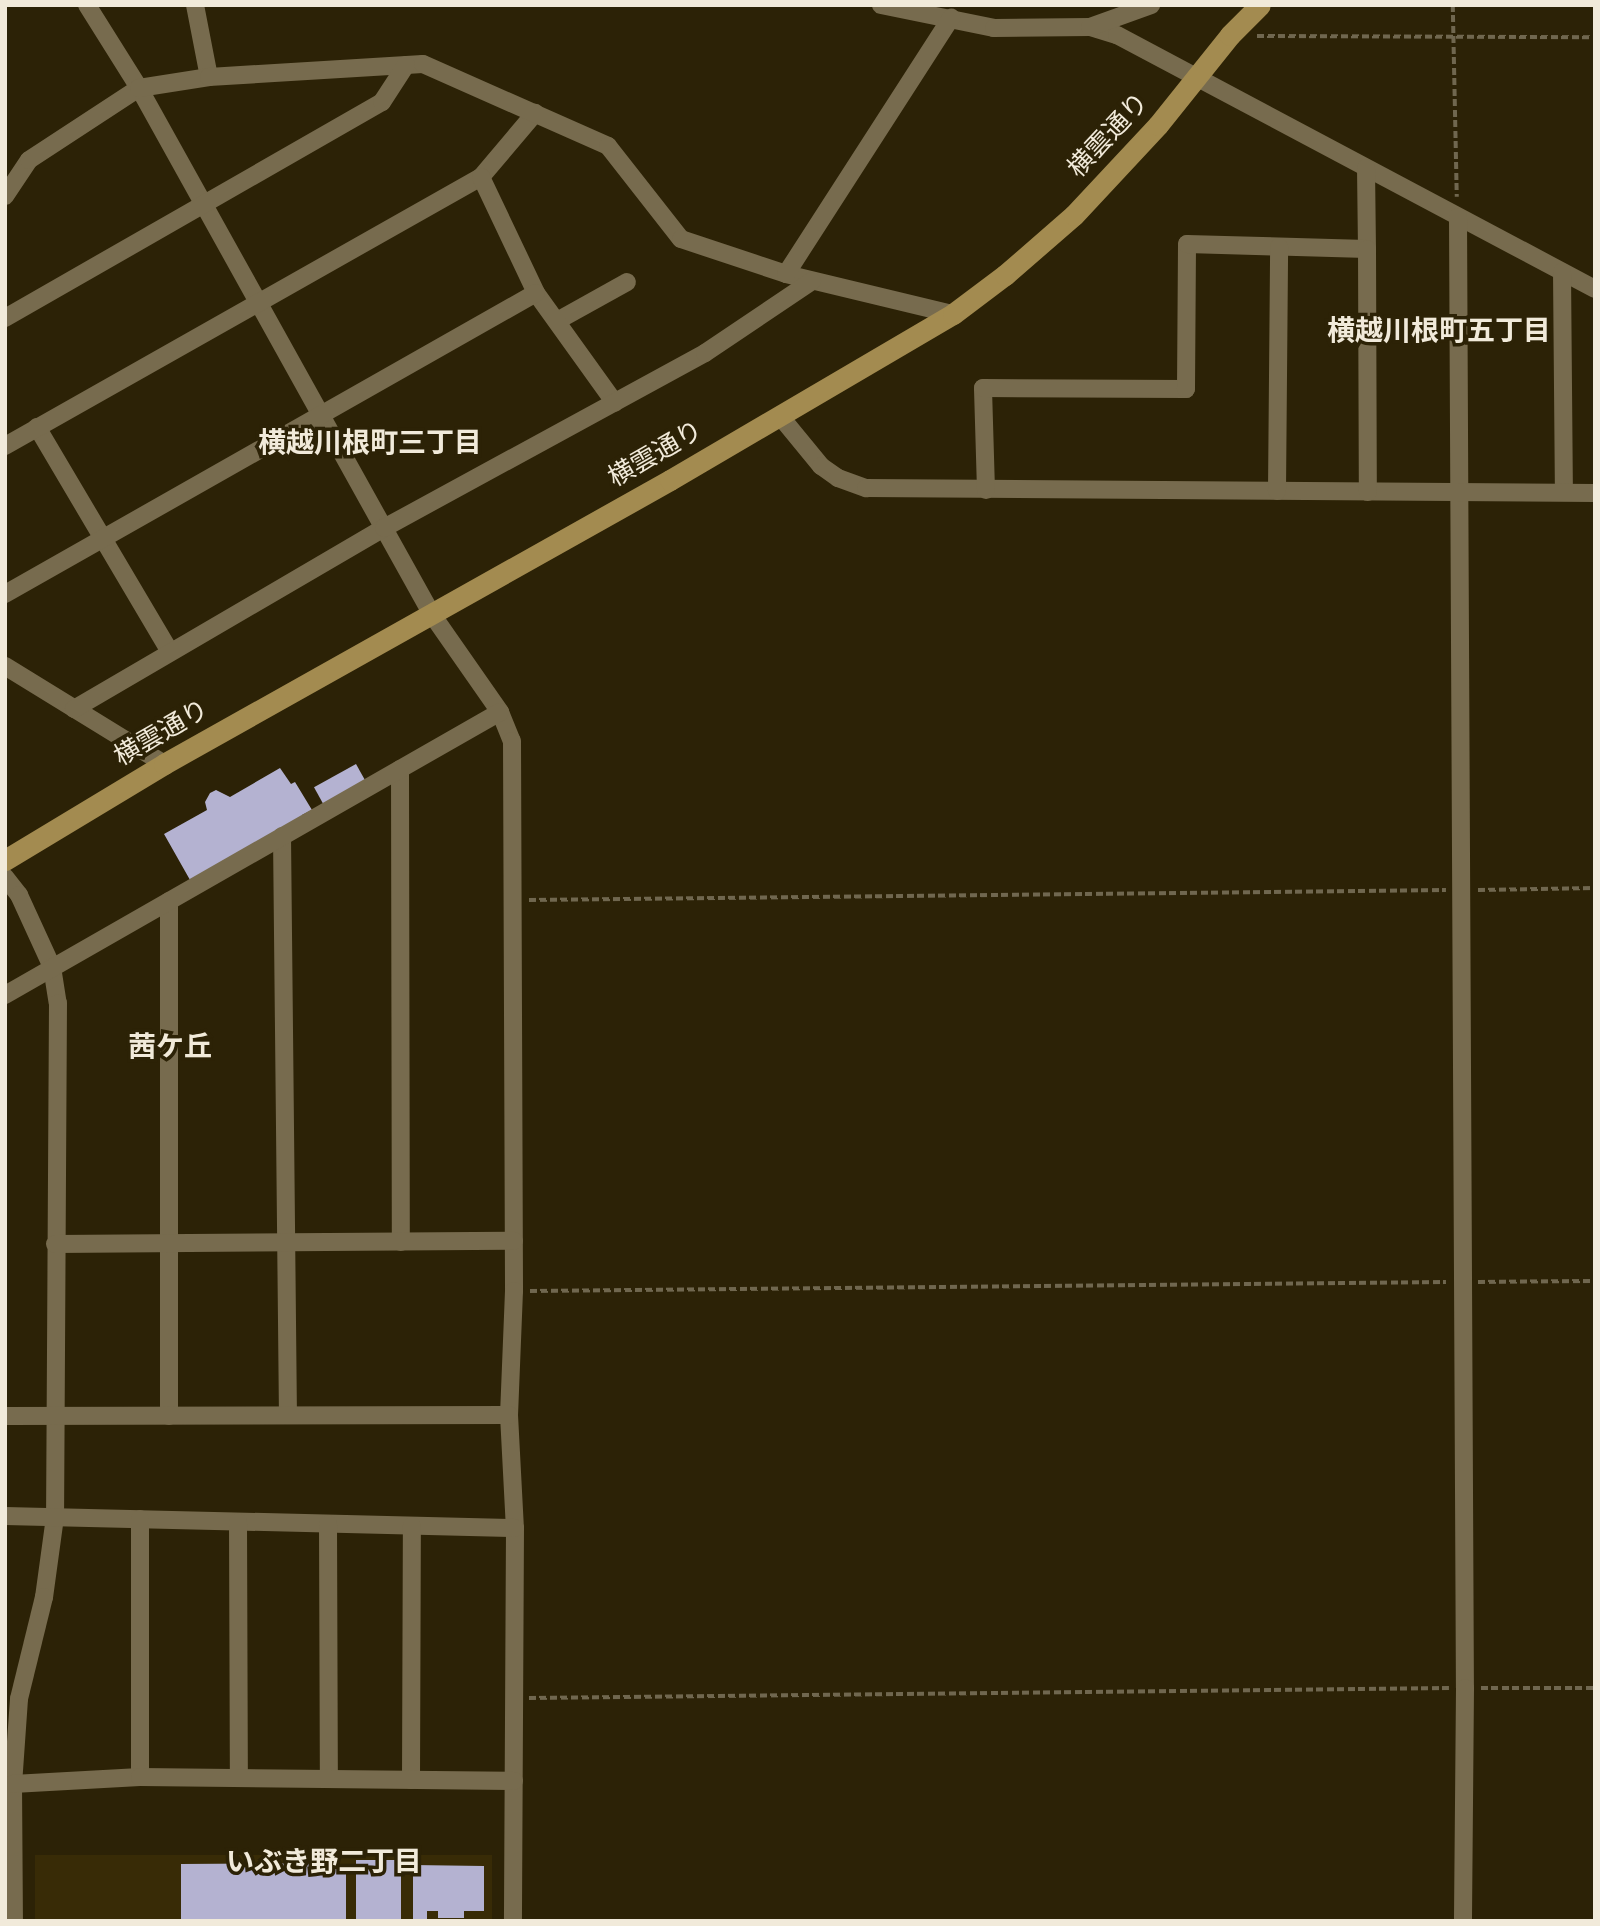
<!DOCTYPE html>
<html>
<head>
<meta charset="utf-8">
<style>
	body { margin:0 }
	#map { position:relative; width:1600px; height:1926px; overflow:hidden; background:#2c2206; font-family:Signika,"Noto Sans JP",sans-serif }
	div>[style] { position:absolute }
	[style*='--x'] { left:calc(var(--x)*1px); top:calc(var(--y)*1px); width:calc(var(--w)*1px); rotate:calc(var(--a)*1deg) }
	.built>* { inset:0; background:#382b06; transform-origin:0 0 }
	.building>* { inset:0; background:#b4b2d1; transform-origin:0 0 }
	.path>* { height:3.5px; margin-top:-1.75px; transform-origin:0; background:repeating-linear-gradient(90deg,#70674f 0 7px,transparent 0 10.5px) }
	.minor>* { height:18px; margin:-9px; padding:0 9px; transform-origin:9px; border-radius:9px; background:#776b4e }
	.major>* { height:21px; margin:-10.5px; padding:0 10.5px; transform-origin:10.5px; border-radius:10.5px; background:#a38b50 }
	span { translate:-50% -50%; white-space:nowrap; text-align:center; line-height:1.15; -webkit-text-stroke:7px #2c2206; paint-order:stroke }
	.street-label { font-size:26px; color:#f1eada }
	.neighbourhood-label { font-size:28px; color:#f1eada; font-weight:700 }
	.frame { position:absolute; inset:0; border:7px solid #f1eada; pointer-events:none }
</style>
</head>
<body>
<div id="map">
	<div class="built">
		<i style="left:35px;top:1855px;width:457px;height:66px"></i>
	</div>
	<div class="building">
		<i style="left:356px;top:764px;width:25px;height:48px;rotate:61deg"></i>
		<i style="clip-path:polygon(280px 768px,291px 784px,295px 782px,312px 810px,302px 815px,307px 824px,194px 887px,164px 834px,207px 810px,205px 802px,210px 793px,216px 790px,230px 797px)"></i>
		<i style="left:356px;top:1860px;width:45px;height:61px"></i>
		<i style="clip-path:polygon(337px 1863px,337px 1873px,346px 1873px,346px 1921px,181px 1921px,181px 1864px)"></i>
		<i style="clip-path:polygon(413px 1865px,484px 1866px,484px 1911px,464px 1911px,464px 1918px,438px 1918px,438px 1911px,427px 1911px,427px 1921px,413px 1921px)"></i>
	</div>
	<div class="path">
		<i style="--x:1453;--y:5;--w:192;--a:88.8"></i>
		<i style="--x:1257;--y:36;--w:338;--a:0.2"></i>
		<i style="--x:1478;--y:890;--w:117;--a:-1"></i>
		<i style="--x:529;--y:900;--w:917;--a:-0.62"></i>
		<i style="--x:1478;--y:1282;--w:117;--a:-0.5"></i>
		<i style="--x:530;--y:1291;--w:916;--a:-0.56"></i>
		<i style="--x:1481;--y:1688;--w:114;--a:0"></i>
		<i style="--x:529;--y:1698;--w:920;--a:-0.62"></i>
	</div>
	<div class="minor">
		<i style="--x:87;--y:5;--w:98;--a:57.9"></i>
		<i style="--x:139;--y:88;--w:601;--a:60.92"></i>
		<i style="--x:431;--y:613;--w:121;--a:55.1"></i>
		<i style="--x:500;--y:712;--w:31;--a:68"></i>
		<i style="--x:512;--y:741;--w:550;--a:89.79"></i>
		<i style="--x:514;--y:1291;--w:124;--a:92.3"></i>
		<i style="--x:509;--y:1415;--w:113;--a:87"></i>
		<i style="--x:515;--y:1528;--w:393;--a:90.3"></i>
		<i style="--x:195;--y:5;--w:73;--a:79"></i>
		<i style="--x:881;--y:5;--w:115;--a:11.5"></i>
		<i style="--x:994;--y:28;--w:96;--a:-0.6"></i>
		<i style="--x:1090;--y:27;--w:28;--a:17"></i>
		<i style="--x:1117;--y:35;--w:541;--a:27.99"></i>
		<i style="--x:1090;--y:27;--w:65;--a:-19.8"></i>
		<i style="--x:1366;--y:168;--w:81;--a:89.3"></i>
		<i style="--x:481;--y:177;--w:84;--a:-49.8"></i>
		<i style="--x:5;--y:196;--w:43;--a:-56.3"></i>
		<i style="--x:29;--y:160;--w:131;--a:-33.2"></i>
		<i style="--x:139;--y:88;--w:71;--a:-8.9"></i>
		<i style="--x:209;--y:77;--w:214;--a:-3.5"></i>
		<i style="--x:423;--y:64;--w:202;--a:23.9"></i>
		<i style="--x:608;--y:146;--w:118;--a:51.9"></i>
		<i style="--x:681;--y:239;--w:111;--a:18.4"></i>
		<i style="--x:786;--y:274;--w:172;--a:13.5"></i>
		<i style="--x:1458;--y:217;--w:1471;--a:89.73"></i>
		<i style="--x:1465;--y:1688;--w:233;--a:90.5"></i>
		<i style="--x:1562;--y:272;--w:220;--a:89.5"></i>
		<i style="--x:786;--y:274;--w:305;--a:-57.2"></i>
		<i style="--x:5;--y:318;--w:434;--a:-29.8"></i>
		<i style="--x:382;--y:102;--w:44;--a:-57"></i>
		<i style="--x:557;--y:321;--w:80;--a:-29.1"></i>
		<i style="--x:780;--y:416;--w:65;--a:50.6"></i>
		<i style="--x:821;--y:466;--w:21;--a:35"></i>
		<i style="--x:838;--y:478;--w:30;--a:20"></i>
		<i style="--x:866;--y:488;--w:729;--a:0.39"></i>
		<i style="--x:37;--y:427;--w:261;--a:59.4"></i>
		<i style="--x:5;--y:446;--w:547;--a:-29.47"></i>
		<i style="--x:481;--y:177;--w:128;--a:64.6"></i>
		<i style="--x:536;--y:293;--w:135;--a:54.3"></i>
		<i style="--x:986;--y:490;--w:102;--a:-91.7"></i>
		<i style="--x:983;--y:388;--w:203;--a:0.3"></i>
		<i style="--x:1186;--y:389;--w:145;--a:-89.6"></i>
		<i style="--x:1187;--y:244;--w:180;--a:1.6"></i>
		<i style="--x:1367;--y:249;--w:243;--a:89.8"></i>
		<i style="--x:1277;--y:491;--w:244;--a:-89.5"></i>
		<i style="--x:5;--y:594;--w:610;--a:-29.55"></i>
		<i style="--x:5;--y:666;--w:187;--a:31.6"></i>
		<i style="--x:74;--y:709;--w:359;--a:-30.3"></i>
		<i style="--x:384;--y:528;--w:366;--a:-28.6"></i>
		<i style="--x:705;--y:353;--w:129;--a:-33.9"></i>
		<i style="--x:400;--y:769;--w:473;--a:89.9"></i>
		<i style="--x:282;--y:836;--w:579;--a:89.41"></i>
		<i style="--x:5;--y:877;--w:23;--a:52"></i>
		<i style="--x:19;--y:895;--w:79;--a:65.4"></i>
		<i style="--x:52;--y:967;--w:36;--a:81"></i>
		<i style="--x:58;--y:1003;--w:514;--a:90.33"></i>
		<i style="--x:55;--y:1517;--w:81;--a:97.8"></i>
		<i style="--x:44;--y:1597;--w:105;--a:103.8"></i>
		<i style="--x:19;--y:1699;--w:85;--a:94"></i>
		<i style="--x:13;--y:1784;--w:137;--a:89.6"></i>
		<i style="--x:169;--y:901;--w:515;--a:90"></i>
		<i style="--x:5;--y:995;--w:570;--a:-29.76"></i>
		<i style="--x:55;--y:1244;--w:459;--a:-0.4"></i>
		<i style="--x:5;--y:1416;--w:504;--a:-0.11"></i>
		<i style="--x:5;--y:1516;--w:510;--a:1.35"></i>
		<i style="--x:140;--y:1519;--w:258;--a:90"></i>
		<i style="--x:238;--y:1522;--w:256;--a:89.8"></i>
		<i style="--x:328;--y:1524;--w:255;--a:89.8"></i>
		<i style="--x:411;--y:1780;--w:254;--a:-89.8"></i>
		<i style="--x:13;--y:1784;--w:127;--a:-3.2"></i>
		<i style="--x:140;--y:1777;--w:374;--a:0.6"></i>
	</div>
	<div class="major">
		<i style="--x:5;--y:860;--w:186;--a:-31.1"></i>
		<i style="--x:164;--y:764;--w:580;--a:-29.3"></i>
		<i style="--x:670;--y:480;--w:328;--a:-30.4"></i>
		<i style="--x:953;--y:314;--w:65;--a:-36.9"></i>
		<i style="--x:1005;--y:275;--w:91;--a:-41"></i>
		<i style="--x:1074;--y:215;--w:123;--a:-47"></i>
		<i style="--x:1158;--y:125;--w:115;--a:-51.3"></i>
		<i style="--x:1230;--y:35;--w:42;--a:-45"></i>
	</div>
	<div class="street-label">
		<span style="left:1109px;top:136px;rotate:-47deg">横雲通り</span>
		<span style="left:656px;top:455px;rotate:-30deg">横雲通り</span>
		<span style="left:162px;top:734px;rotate:-30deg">横雲通り</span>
	</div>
	<div class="neighbourhood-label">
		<span style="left:1439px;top:331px">横越川根町五丁目</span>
		<span style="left:370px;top:443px">横越川根町三丁目</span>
		<span style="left:170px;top:1047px">茜ケ丘</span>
		<span style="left:324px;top:1862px">いぶき野二丁目</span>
	</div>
	<div class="frame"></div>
</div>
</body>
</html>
